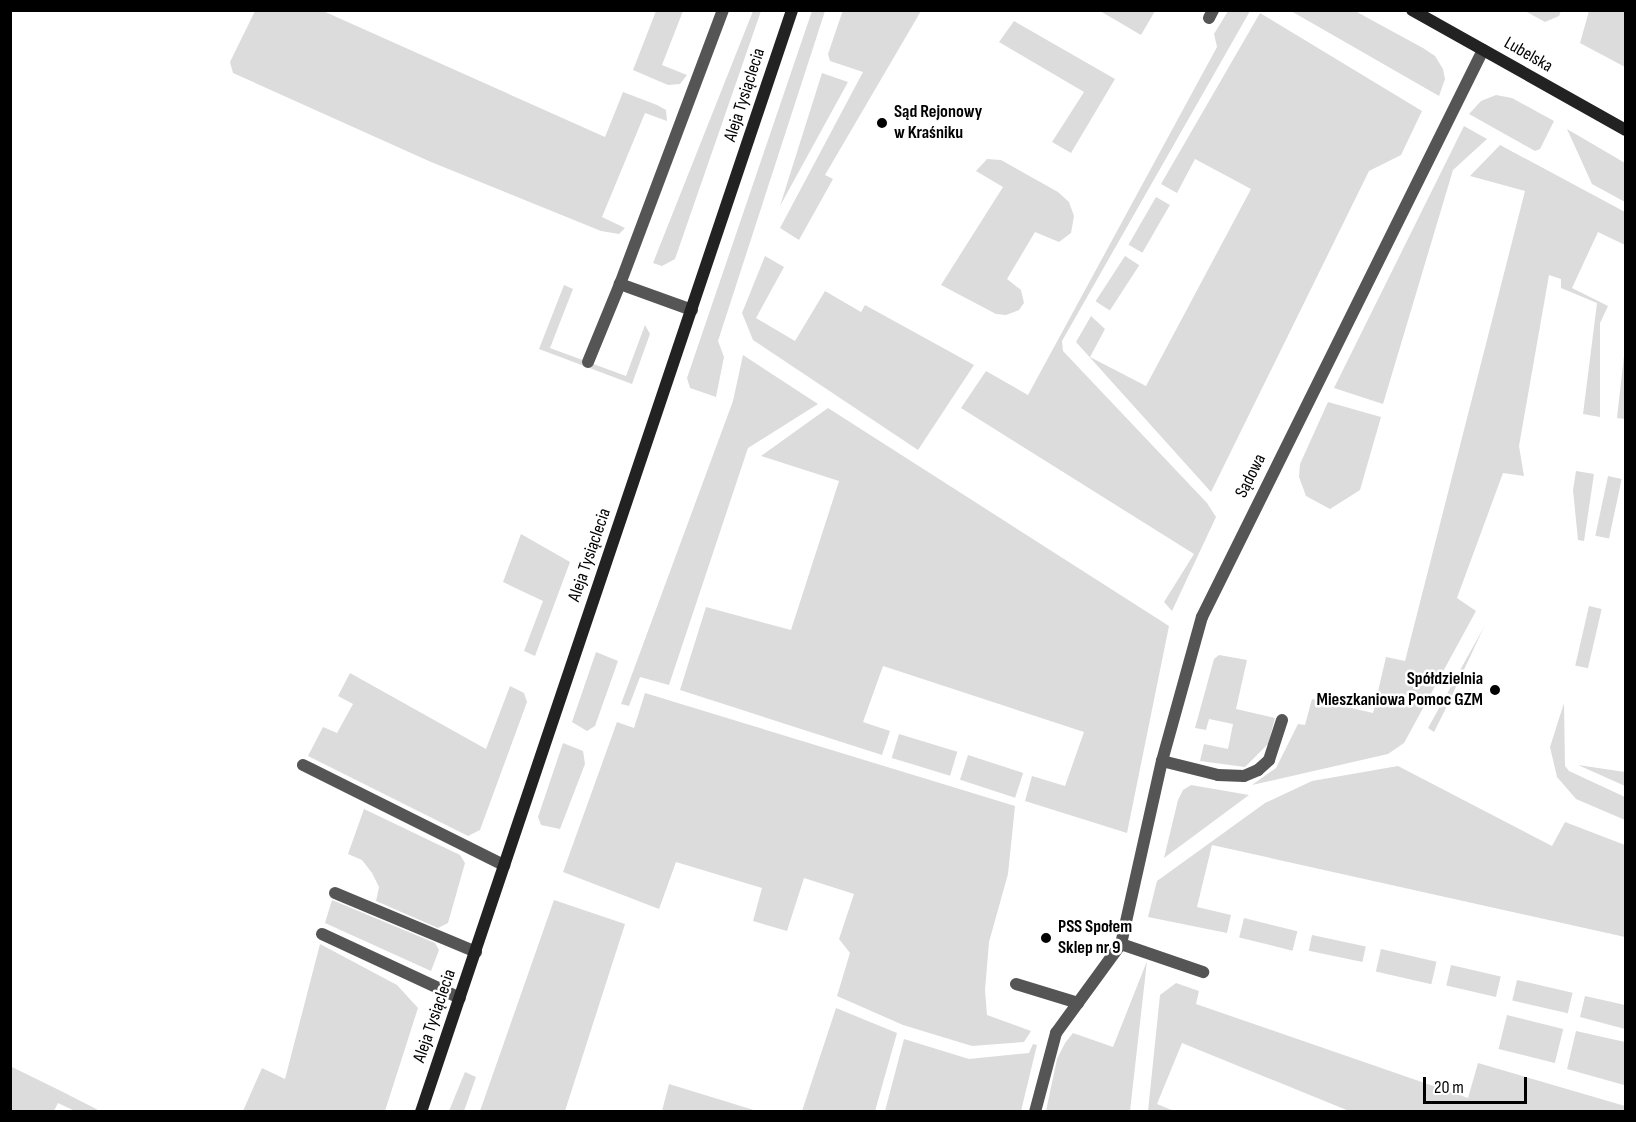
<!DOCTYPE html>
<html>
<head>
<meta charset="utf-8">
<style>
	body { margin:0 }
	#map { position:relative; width:1636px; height:1122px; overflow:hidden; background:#fff; font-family:"Sofia Sans Condensed",sans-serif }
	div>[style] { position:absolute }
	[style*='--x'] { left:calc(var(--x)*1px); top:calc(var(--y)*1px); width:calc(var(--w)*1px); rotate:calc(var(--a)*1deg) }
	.green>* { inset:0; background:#dcdcdc; transform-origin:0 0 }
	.lane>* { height:12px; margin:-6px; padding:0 6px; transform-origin:6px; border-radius:6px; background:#555 }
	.street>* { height:12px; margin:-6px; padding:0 6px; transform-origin:6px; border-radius:6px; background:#555 }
	.secondary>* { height:12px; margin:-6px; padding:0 6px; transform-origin:6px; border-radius:6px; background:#222 }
	.dots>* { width:16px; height:16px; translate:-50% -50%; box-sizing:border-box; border:3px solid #fff; border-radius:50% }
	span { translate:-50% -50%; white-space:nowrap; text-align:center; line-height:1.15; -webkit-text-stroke:5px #fff; paint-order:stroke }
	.street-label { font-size:18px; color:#000 }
	.poi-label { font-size:18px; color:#000; font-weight:700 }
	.left { translate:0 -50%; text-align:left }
	.right { translate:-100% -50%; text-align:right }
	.frame { position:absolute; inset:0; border:12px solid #000; pointer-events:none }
	.scale { position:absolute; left:1423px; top:1077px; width:104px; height:27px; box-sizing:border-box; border:3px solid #000; border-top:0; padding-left:8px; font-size:18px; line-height:21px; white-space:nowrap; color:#000; -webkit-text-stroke:4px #fff; paint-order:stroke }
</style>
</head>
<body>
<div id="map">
	<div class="green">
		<i style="clip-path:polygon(843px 10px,921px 11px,825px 175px,833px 179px,799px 240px,780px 228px,863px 72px,830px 61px,828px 54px)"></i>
		<i style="clip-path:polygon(255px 11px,323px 11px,605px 137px,623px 92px,657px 105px,666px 110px,667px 121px,645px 113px,602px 217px,625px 228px,619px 234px,601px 231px,431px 162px,233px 73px,230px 62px)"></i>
		<i style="clip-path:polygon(656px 11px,683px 11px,662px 65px,687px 75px,680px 84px,668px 85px,633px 70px)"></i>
		<i style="clip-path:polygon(753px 11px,761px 11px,675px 259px,662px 266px,653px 263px)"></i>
		<i style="clip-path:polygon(812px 11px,825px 11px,718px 341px,724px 357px,716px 397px,690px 388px,687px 378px)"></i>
		<i style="clip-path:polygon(1100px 11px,1155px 11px,1141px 35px)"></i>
		<i style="clip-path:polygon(1228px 11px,1250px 11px,1062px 341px,1063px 351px,1207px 503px,1216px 517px,1172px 611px,1164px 602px,1194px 554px,961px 408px,986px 371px,1028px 395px,1217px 47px,1214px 34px)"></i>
		<i style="clip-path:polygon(1291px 11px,1355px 11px,1423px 48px,1435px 56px,1443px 69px,1445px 79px,1439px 96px)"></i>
		<i style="clip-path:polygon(1525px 11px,1561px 11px,1559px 16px,1545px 22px)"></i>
		<i style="clip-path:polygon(1589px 11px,1625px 11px,1625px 67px,1580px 43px)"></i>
		<i style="clip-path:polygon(1260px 13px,1422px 111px,1401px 155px,1369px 171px,1211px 492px,1076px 342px,1091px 316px,1105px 329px,1090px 357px,1146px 386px,1251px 189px,1195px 159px,1177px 193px,1161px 184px)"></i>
		<i style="clip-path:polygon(1014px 21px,1115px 79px,1071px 153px,1052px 142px,1084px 92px,999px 42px)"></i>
		<i style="clip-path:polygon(822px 73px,848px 82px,780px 206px)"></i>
		<i style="clip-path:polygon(1496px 95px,1512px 98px,1554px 121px,1540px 149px,1535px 151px,1469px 114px,1481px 101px)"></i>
		<i style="clip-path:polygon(1464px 126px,1487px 139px,1453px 170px,1383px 404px,1334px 388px)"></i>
		<i style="clip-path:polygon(1567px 129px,1625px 163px,1625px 202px,1592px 184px)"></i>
		<i style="clip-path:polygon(1500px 145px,1625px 212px,1625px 245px,1598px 232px,1572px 288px,1608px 306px,1600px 323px,1600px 417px,1583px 414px,1597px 303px,1561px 288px,1561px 279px,1549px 275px,1519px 446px,1524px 476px,1503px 473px,1457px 598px,1476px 611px,1404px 743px,1388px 754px,1252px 785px,1276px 768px,1298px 724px,1305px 725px,1312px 699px,1373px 713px,1386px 657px,1405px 661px,1525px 191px,1470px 176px)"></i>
		<i style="clip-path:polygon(987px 159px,1001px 160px,1058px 192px,1069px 202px,1074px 216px,1071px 233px,1059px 242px,1035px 232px,1007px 279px,1021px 290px,1024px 303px,1019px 310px,1006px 315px,996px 314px,941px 285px,1003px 187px,976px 171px)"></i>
		<i style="left:1156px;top:197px;width:16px;height:55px;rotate:30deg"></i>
		<i style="clip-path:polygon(765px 256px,784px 267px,756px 318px,795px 341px,825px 291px,861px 312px,865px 305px,974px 365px,918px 450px,753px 340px,742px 313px)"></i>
		<i style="left:1125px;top:256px;width:17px;height:54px;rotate:33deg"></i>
		<i style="clip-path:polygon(564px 285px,573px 289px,550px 348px,626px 376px,645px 325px,650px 334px,632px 384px,539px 349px)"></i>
		<i style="clip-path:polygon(1625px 347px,1625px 419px,1617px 418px)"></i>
		<i style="clip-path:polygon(743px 355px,818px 404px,748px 448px,669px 685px,640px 677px,629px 706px,621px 704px,733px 401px)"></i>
		<i style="clip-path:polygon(1328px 402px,1381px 417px,1360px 490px,1330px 509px,1306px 496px,1299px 477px,1300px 464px)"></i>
		<i style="clip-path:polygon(828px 408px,1169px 626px,1127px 833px,1025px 801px,1032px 776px,1065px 786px,1084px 732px,883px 666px,863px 722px,890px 731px,882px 755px,680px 690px,706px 607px,791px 630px,839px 481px,761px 456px)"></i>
		<i style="clip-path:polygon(1576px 471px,1594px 474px,1584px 541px,1578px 540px,1573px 490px)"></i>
		<i style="left:1608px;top:476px;width:14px;height:61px;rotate:12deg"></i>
		<i style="clip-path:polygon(521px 534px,570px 562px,535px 656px,524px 651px,543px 601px,503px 582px)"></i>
		<i style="left:1589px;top:606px;width:13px;height:61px;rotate:13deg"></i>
		<i style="clip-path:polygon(1484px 627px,1447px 706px,1434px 732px,1428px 728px)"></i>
		<i style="clip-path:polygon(596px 652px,618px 661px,595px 726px,587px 731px,572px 722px)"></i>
		<i style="clip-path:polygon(1219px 655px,1247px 660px,1236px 709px,1275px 718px,1268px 744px,1245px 767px,1200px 761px,1204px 744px,1228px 749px,1233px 724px,1209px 719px,1206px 730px,1195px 728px,1214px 659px)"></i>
		<i style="clip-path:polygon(350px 673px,486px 749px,510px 686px,524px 693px,527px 702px,480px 830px,468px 836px,308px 756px,323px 727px,337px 733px,353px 704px,338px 696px)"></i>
		<i style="clip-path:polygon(645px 693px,1015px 806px,1008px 874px,989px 942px,985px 990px,987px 1015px,1031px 1031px,1024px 1042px,972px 1046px,903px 1025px,837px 996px,850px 953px,839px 939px,854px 894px,804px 878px,787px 931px,753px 921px,762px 888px,676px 862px,659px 909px,563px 872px,617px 722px,634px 728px)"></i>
		<i style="clip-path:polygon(1564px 703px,1565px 766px,1569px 771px,1625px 797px,1625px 820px,1576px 799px,1557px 777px,1550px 747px)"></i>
		<i style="left:899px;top:734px;width:61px;height:25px;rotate:17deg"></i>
		<i style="clip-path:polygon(563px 743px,583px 751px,585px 764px,560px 829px,541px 825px,538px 817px)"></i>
		<i style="left:968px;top:755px;width:58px;height:26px;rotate:18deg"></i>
		<i style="clip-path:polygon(1578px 765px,1625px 772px,1625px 786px)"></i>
		<i style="clip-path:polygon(1398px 766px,1552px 846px,1565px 822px,1625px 845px,1625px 937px,1212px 845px,1197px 907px,1231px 915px,1227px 933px,1148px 917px,1157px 881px,1265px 803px,1312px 781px)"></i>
		<i style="clip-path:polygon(1191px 785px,1249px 795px,1164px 858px,1178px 800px,1183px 790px)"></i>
		<i style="clip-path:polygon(364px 809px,460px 855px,465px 863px,448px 923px,438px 928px,376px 901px,379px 887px,372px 873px,362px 860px,348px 854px)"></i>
		<i style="clip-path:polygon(332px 900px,435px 943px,439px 950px,431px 971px,325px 923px)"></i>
		<i style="clip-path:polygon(554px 900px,625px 924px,565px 1111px,480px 1111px)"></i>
		<i style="left:1244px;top:918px;width:55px;height:20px;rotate:14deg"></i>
		<i style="left:1312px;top:935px;width:55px;height:16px;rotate:12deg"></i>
		<i style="clip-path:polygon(320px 944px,397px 985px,418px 1008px,385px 1111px,243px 1111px,262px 1068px,285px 1079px)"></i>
		<i style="left:1381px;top:949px;width:57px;height:23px;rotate:13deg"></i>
		<i style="clip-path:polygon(1147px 961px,1130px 1111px,1046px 1111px,1057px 1059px,1065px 1043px,1073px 1033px,1113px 1047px)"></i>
		<i style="left:1451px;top:965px;width:51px;height:21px;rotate:13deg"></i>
		<i style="left:1517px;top:980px;width:57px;height:21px;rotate:13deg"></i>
		<i style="clip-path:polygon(1176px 983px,1199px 991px,1196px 1004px,1468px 1098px,1478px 1063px,1625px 1106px,1625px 1111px,1349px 1111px,1182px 1043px,1157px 1104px,1174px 1111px,1148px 1111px,1160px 995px)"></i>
		<i style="clip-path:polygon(1585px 996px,1625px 1005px,1625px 1029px,1580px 1017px)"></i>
		<i style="clip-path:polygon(836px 1008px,897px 1033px,875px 1111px,802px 1111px)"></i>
		<i style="left:1507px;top:1015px;width:58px;height:35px;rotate:14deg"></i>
		<i style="clip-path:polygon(1576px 1031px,1625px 1042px,1624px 1085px,1567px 1069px)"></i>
		<i style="clip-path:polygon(904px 1039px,969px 1059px,1029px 1053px,1033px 1044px,1037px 1045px,1021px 1111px,885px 1111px)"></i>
		<i style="clip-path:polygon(10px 1066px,63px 1092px,100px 1111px,75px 1111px,58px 1103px,54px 1111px,11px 1111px)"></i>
		<i style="clip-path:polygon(465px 1072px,476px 1077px,464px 1111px,449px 1111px)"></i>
		<i style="clip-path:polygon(669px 1084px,757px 1111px,662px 1111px)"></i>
	</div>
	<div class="lane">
		<i style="--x:1209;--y:18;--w:9;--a:-63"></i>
		<i style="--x:692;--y:310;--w:77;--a:-160.1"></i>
		<i style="--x:620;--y:284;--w:293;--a:-69.4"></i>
		<i style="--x:588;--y:362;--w:84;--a:-67.7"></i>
		<i style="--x:1162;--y:761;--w:58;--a:14"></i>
		<i style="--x:1218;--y:775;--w:26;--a:2"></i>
		<i style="--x:1244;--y:776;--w:15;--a:-23"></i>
		<i style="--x:1258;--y:770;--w:15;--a:-42"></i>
		<i style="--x:1269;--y:760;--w:42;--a:-72"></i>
		<i style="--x:303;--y:765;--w:225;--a:26.5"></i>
		<i style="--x:335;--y:893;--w:153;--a:22.7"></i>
		<i style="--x:322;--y:934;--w:152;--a:24.9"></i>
		<i style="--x:1016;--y:984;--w:65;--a:17"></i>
		<i style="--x:1035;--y:1112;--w:82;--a:-75.1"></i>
		<i style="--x:1056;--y:1033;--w:110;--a:-53.9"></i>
		<i style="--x:1121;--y:944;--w:87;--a:18.9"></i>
	</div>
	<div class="street">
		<i style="--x:1121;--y:944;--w:188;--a:-77.4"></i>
		<i style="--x:1162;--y:761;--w:149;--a:-74.5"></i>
		<i style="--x:1202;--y:617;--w:633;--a:-63.64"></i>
	</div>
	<div class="secondary">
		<i style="--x:1412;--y:10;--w:245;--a:29.3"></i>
		<i style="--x:421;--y:1112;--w:1163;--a:-71.39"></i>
	</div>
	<div class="dots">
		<i style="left:882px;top:123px;background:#000"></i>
		<i style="left:1495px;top:690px;background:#000"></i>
		<i style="left:1046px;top:938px;background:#000"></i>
	</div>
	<div class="street-label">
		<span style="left:1528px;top:55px;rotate:30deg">Lubelska</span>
		<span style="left:745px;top:95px;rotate:-72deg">Aleja Tysiąclecia</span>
		<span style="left:1251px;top:476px;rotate:-63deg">Sądowa</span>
		<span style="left:590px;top:555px;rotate:-71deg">Aleja Tysiąclecia</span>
		<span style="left:435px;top:1016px;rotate:-71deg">Aleja Tysiąclecia</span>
	</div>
	<div class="poi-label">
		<span class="left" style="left:894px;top:123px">Sąd Rejonowy<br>w Kraśniku</span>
		<span class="right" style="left:1483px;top:690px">Spółdzielnia<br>Mieszkaniowa Pomoc GZM</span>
		<span class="left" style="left:1058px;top:938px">PSS Społem<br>Sklep nr 9</span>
	</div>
	<div class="frame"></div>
	<div class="scale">20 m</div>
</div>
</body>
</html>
